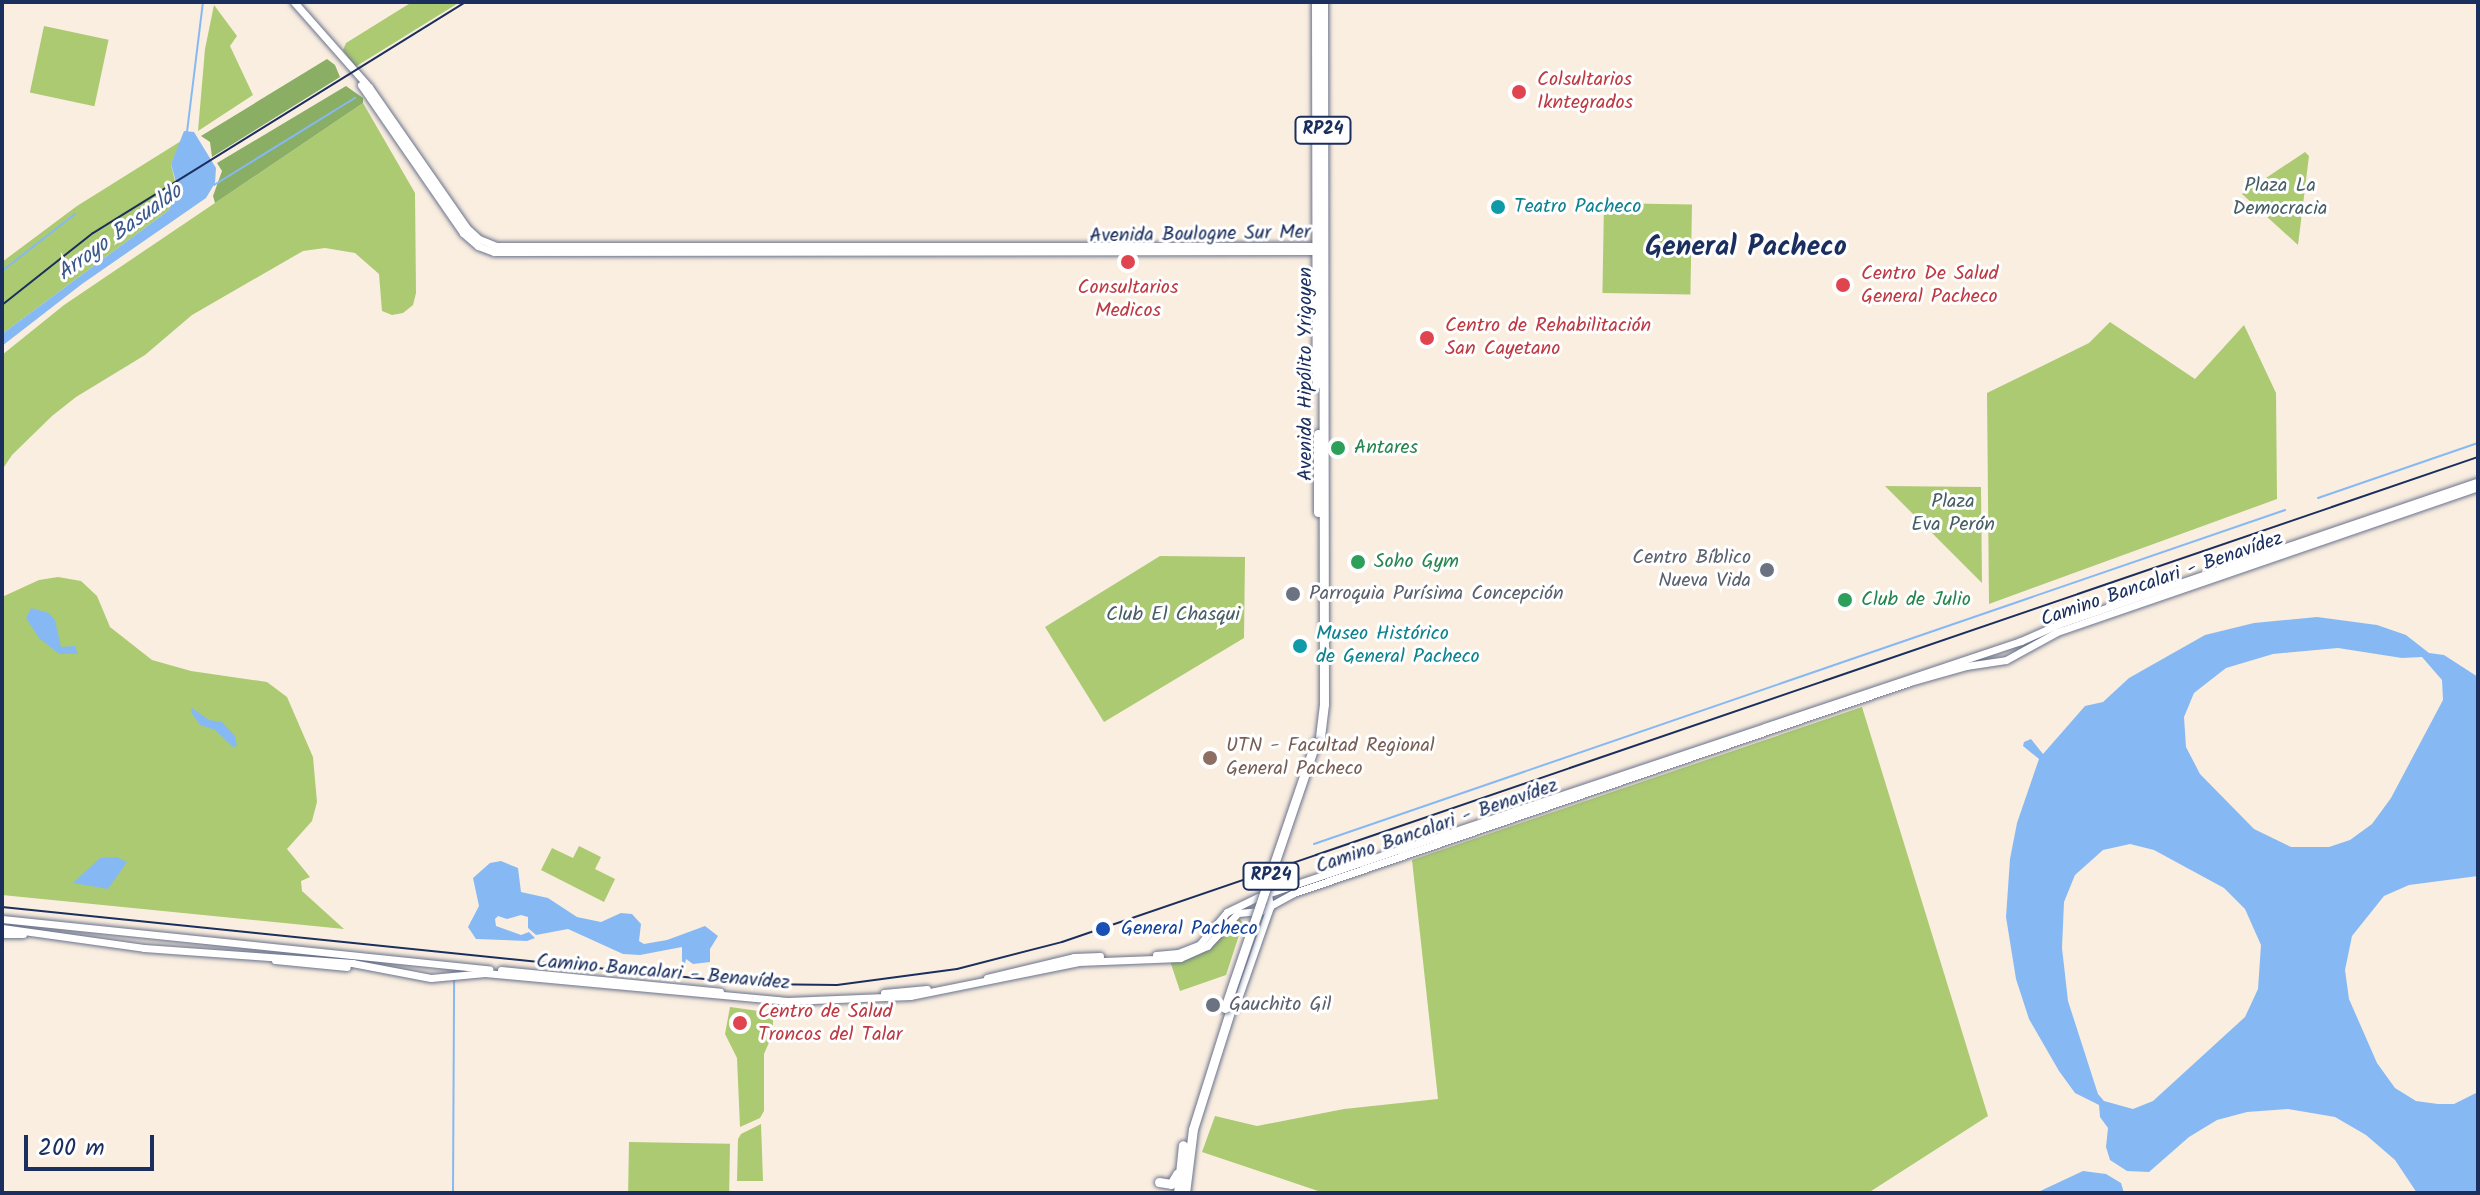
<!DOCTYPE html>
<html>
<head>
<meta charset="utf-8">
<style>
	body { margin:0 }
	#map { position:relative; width:2480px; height:1195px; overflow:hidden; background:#faeee0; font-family:Kalam,sans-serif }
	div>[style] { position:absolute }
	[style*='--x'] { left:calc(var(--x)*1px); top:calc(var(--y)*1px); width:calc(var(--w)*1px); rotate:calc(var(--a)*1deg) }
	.green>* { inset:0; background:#acca72; transform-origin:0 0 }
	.forest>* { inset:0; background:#89ae64 }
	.water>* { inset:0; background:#86b9f3 }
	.stream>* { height:2px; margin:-1px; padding:0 1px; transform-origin:1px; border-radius:1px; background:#86b9f3 }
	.roads { filter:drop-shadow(0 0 2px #69728c) drop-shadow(0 0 2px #69728c) }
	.secondary>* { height:7px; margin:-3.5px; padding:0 3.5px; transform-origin:3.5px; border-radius:3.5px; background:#fff }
	.primary>* { height:9px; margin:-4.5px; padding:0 4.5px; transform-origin:4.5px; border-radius:4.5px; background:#fff }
	.rail>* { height:2px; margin:-1px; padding:0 1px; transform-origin:1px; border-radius:1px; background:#1b2f5e }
	.bridges { filter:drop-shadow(0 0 2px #69728c) drop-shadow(0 0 2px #69728c) }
	.primary-bridge>* { height:9px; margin:-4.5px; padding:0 4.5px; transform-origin:4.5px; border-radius:4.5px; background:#fff }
	.dots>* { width:22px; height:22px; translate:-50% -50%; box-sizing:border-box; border:4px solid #fff; border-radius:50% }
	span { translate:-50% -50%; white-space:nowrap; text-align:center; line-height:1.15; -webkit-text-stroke:6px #fff; paint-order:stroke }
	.shield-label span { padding:2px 6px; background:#fff; border:2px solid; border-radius:6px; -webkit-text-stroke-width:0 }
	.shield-label { font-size:18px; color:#1b2f5e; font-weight:700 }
	.health-label { font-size:20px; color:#be3a42 }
	.left { translate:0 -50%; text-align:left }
	.park-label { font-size:20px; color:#465e64 }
	.culture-label { font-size:20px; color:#0d838f }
	.street-label { font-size:20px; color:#1b2f5e }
	.leisure-label { font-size:20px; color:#27864d }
	.worship-label { font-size:20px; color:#5b616d }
	.right { translate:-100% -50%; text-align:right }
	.education-label { font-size:20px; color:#785e54 }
	.transit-label { font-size:20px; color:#164399 }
	.water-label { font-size:22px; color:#3b588b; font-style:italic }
	.district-label { font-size:28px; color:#1b2f5e; font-weight:700 }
	.frame { position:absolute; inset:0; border:4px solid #1b2f5e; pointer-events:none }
	.scale { position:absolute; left:24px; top:1135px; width:130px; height:36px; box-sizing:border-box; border:4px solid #1b2f5e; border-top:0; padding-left:10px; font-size:24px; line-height:28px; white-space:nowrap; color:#1b2f5e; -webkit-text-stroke:6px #fff; paint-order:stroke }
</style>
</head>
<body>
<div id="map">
	<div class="green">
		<i style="clip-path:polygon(412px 2px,460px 2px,355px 67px,343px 50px,346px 43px)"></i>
		<i style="clip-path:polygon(214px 5px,237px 36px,230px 46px,253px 95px,198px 131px,205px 49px)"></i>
		<i style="left:44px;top:26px;width:66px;height:68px;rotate:12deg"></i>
		<i style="clip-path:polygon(363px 103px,415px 193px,416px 293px,413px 305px,403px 313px,392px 315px,382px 311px,379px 274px,355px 253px,325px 248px,303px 251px,192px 315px,145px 355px,76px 397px,52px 416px,12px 455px,2px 470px,2px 355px,64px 305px)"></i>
		<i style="clip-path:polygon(181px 141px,171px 164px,178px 195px,169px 210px,2px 334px,2px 262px,77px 206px)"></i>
		<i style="clip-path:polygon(2305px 152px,2309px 156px,2298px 245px,2242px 194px)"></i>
		<i style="left:1604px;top:203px;width:88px;height:90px;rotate:1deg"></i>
		<i style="clip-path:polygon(2110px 322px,2195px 379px,2244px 325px,2276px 393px,2277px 499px,1989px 604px,1987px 393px,2089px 343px)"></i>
		<i style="clip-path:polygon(1885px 486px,1981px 487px,1982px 583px)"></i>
		<i style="clip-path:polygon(1160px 556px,1245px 557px,1244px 638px,1104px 722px,1045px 627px)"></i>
		<i style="clip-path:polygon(58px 577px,81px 581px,97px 596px,110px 627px,152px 660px,191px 671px,267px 682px,287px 697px,313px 757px,317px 802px,312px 821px,287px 849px,310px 877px,301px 881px,302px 891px,344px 929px,2px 895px,2px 597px,39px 580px)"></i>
		<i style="clip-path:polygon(1862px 707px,1988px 1116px,1868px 1193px,1324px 1193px,1202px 1152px,1215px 1116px,1257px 1126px,1344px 1109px,1438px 1099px,1412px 860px)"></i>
		<i style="clip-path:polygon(579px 846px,601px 857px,595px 869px,615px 879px,604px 902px,541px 870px,552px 848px,573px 858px)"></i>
		<i style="clip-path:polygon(1238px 917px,1243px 923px,1226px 975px,1180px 991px,1170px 961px,1202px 951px)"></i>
		<i style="clip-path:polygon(730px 1007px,773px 1013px,773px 1033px,764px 1054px,764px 1111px,760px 1118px,740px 1127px,737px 1058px,725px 1034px)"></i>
		<i style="clip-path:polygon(761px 1124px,763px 1181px,737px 1181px,738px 1139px,741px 1134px)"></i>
		<i style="left:629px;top:1142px;width:101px;height:51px;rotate:1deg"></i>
	</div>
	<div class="forest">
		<i style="clip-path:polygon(327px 59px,335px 65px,340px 77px,212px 157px,210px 142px,201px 136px)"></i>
		<i style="clip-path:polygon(346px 86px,363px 98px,363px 103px,215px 203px,213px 196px,222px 171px,217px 163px)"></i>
	</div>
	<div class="water">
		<i style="clip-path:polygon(184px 131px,194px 132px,216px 168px,215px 183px,206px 198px,82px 284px,2px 346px,2px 334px,169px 210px,178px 190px,171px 164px)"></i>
		<i style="clip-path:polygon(31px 608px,49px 613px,55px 620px,61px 647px,75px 646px,78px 654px,59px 654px,39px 638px,26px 618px)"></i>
		<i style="clip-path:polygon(evenodd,2317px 617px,2377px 625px,2406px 635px,2429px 653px,2444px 655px,2478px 677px,2478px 876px,2409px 885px,2384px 896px,2352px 936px,2345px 970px,2349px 999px,2377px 1063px,2395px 1088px,2416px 1101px,2438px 1104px,2454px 1104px,2478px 1092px,2478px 1193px,2417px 1193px,2395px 1160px,2366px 1135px,2335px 1117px,2288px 1109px,2247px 1112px,2217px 1120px,2189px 1137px,2149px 1172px,2127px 1171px,2110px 1160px,2106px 1147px,2108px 1128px,2100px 1117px,2099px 1105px,2075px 1093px,2059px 1071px,2029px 1019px,2016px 979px,2006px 917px,2010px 859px,2017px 823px,2039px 759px,2023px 746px,2024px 742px,2031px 739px,2043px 754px,2085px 706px,2103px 702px,2129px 678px,2205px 635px,2254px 623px,2317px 617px,2338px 648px,2402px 658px,2422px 657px,2442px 680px,2443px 700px,2391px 798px,2372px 824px,2350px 840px,2329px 847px,2291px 847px,2254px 829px,2200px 774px,2186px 747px,2184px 717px,2194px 693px,2226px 668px,2273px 654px,2338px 648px,2317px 617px,2130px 844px,2154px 850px,2224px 888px,2245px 909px,2261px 945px,2258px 989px,2245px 1017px,2153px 1101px,2133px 1109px,2104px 1101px,2098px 1094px,2068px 1001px,2062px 948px,2064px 902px,2075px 875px,2103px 850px,2130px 844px)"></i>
		<i style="clip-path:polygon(192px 708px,209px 720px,222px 722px,235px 736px,237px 746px,233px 747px,215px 730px,200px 725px,191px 712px)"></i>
		<i style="clip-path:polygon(117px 857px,127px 862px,108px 889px,73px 883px,100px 858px)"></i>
		<i style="clip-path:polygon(501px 861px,518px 868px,521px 892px,548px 898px,577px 917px,601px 922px,621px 913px,632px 914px,641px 924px,639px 941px,644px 944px,667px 940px,705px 926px,718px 936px,710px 949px,710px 962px,693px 964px,686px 959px,685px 964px,682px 961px,682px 947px,640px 955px,623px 954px,568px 929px,536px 935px,528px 928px,528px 917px,521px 915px,507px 919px,498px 916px,495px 919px,496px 926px,521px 935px,529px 932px,535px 938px,527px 941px,476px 939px,468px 927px,479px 906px,473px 878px,490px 863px)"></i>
		<i style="clip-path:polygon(2083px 1171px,2106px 1174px,2121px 1183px,2124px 1193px,2036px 1193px)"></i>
	</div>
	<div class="stream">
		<i style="--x:187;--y:132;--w:131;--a:-83"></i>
		<i style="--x:214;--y:185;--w:166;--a:-31.7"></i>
		<i style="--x:2;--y:271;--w:93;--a:-38"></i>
		<i style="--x:2318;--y:498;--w:169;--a:-19"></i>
		<i style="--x:1314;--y:844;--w:1027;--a:-18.98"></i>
		<i style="--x:453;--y:1193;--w:213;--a:-89.7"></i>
	</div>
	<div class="roads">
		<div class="secondary">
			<i style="--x:294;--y:2;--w:113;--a:48.6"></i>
			<i style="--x:369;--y:87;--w:172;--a:55.2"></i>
			<i style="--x:467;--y:228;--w:16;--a:43"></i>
			<i style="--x:479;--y:239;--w:18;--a:22"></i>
			<i style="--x:496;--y:246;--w:822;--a:0"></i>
			<i style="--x:361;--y:85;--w:180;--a:55.4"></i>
			<i style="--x:463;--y:233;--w:20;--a:41"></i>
			<i style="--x:478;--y:246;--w:17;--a:21"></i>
			<i style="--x:494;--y:252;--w:825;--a:-0.07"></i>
			<i style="--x:2;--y:919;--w:490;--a:5.9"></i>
			<i style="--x:2;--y:928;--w:143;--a:8"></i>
			<i style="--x:144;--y:948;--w:209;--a:4.1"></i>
			<i style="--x:352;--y:963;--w:80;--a:10.8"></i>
			<i style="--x:431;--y:978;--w:54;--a:-5.3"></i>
			<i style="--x:485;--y:973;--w:304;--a:5.3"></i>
			<i style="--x:788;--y:1001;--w:122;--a:-2.3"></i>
			<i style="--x:910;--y:996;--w:171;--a:-11.4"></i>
			<i style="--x:1078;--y:962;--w:102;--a:-2.2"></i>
			<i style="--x:1180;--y:958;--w:30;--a:-24"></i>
			<i style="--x:1207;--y:946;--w:45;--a:-46.8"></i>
			<i style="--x:1238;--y:913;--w:23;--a:-5"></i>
			<i style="--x:1261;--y:911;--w:38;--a:-29"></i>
			<i style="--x:1294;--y:893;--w:651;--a:-18.91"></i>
			<i style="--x:1910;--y:682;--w:58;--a:-15.9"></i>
			<i style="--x:1966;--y:666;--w:40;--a:-8.5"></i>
			<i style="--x:2006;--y:660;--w:58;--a:-28.8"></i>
			<i style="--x:2057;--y:632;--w:445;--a:-19"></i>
			<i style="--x:2;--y:934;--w:21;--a:0"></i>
			<i style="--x:1156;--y:955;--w:22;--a:-5"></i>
			<i style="--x:1178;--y:953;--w:22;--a:-21"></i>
			<i style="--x:1199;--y:945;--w:43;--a:-49.7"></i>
			<i style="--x:1227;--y:912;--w:34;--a:-26"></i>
			<i style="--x:1258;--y:897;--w:805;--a:-18.55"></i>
			<i style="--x:2021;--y:641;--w:42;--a:-24.1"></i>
			<i style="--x:2059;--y:624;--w:443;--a:-18.8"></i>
			<i style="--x:275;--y:960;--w:72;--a:5.6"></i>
			<i style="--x:501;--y:970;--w:220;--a:5.7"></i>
			<i style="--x:987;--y:978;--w:89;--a:-13.6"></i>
			<i style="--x:1074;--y:957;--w:26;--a:-2"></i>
			<i style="--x:884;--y:993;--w:43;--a:-5.3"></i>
			<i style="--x:1235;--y:1007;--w:106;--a:-70.7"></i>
			<i style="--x:1270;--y:907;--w:13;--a:-99"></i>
		</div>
		<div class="primary">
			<i style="--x:1316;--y:2;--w:382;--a:89.9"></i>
			<i style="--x:1318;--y:434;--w:78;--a:90"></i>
			<i style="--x:1319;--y:745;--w:41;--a:-83"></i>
			<i style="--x:1324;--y:704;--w:702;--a:-90.08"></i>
			<i style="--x:1159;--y:1182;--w:12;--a:9"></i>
			<i style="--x:1171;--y:1184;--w:12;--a:-59"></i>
			<i style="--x:1178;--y:1193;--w:48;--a:-84.1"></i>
			<i style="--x:1185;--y:1193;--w:64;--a:-82.9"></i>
			<i style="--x:1193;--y:1129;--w:133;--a:-72.5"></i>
		</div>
	</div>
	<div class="rail">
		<i style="--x:2;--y:305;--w:116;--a:-38.4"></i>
		<i style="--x:93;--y:233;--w:439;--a:-31.8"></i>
		<i style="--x:2;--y:907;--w:755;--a:5.85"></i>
		<i style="--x:753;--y:984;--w:84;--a:0.7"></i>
		<i style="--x:837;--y:985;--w:121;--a:-7.6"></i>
		<i style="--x:957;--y:969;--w:108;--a:-14.4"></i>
		<i style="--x:1062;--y:942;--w:1497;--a:-18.91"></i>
	</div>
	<div class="bridges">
		<div class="primary-bridge">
			<i style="--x:1225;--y:1008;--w:280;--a:-71.2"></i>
		</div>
	</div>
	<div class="dots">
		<i style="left:1519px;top:92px;background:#e0444e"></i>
		<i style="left:1498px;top:207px;background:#0f9aa8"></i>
		<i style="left:1128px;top:262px;background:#e0444e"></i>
		<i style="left:1843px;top:285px;background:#e0444e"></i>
		<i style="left:1427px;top:338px;background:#e0444e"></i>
		<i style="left:1338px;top:448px;background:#2e9e5b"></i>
		<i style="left:1358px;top:562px;background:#2e9e5b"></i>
		<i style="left:1767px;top:570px;background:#6b7280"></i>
		<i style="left:1293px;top:594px;background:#6b7280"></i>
		<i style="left:1845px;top:600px;background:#2e9e5b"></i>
		<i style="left:1300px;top:646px;background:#0f9aa8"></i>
		<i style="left:1210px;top:758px;background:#8d6e63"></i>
		<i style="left:1103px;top:929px;background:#1a4fb4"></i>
		<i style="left:1213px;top:1005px;background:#6b7280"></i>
		<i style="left:740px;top:1023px;background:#e0444e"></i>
	</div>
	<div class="shield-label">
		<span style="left:1323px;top:130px">RP24</span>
		<span style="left:1271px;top:876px">RP24</span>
	</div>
	<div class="health-label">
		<span class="left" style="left:1537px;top:92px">Colsultarios<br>Ikntegrados</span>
		<span class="left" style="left:1861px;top:286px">Centro De Salud<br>General Pacheco</span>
		<span style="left:1128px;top:300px">Consultarios<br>Medicos</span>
		<span class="left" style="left:1445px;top:338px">Centro de Rehabilitación<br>San Cayetano</span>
		<span class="left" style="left:758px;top:1024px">Centro de Salud<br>Troncos del Talar</span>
	</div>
	<div class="park-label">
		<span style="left:2280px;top:198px">Plaza La<br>Democracia</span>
		<span style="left:1953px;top:514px">Plaza<br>Eva Perón</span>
		<span style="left:1173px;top:615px">Club El Chasqui</span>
	</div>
	<div class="culture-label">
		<span class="left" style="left:1514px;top:207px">Teatro Pacheco</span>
		<span class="left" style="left:1316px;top:646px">Museo Histórico<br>de General Pacheco</span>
	</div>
	<div class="street-label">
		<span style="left:1200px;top:235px;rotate:-1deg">Avenida Boulogne Sur Mer</span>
		<span style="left:1306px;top:374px;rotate:-90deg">Avenida Hipólito Yrigoyen</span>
		<span style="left:2162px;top:580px;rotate:-19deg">Camino Bancalari - Benavídez</span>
		<span style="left:1437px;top:827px;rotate:-19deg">Camino Bancalari - Benavídez</span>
		<span style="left:663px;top:973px;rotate:5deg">Camino Bancalari - Benavídez</span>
	</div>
	<div class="leisure-label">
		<span class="left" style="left:1354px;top:448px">Antares</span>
		<span class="left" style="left:1374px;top:562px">Soho Gym</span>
		<span class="left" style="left:1861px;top:600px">Club de Julio</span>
	</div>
	<div class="worship-label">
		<span class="right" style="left:1751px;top:570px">Centro Bíblico<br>Nueva Vida</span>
		<span class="left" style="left:1309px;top:594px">Parroquia Purísima Concepción</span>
		<span class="left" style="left:1229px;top:1005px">Gauchito Gil</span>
	</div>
	<div class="education-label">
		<span class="left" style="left:1226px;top:758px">UTN - Facultad Regional<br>General Pacheco</span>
	</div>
	<div class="transit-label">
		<span class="left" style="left:1121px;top:929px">General Pacheco</span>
	</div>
	<div class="water-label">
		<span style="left:120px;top:233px;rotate:-36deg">Arroyo Basualdo</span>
	</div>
	<div class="district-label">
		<span style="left:1746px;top:248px">General Pacheco</span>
	</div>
	<div class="frame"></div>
	<div class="scale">200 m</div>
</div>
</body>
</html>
